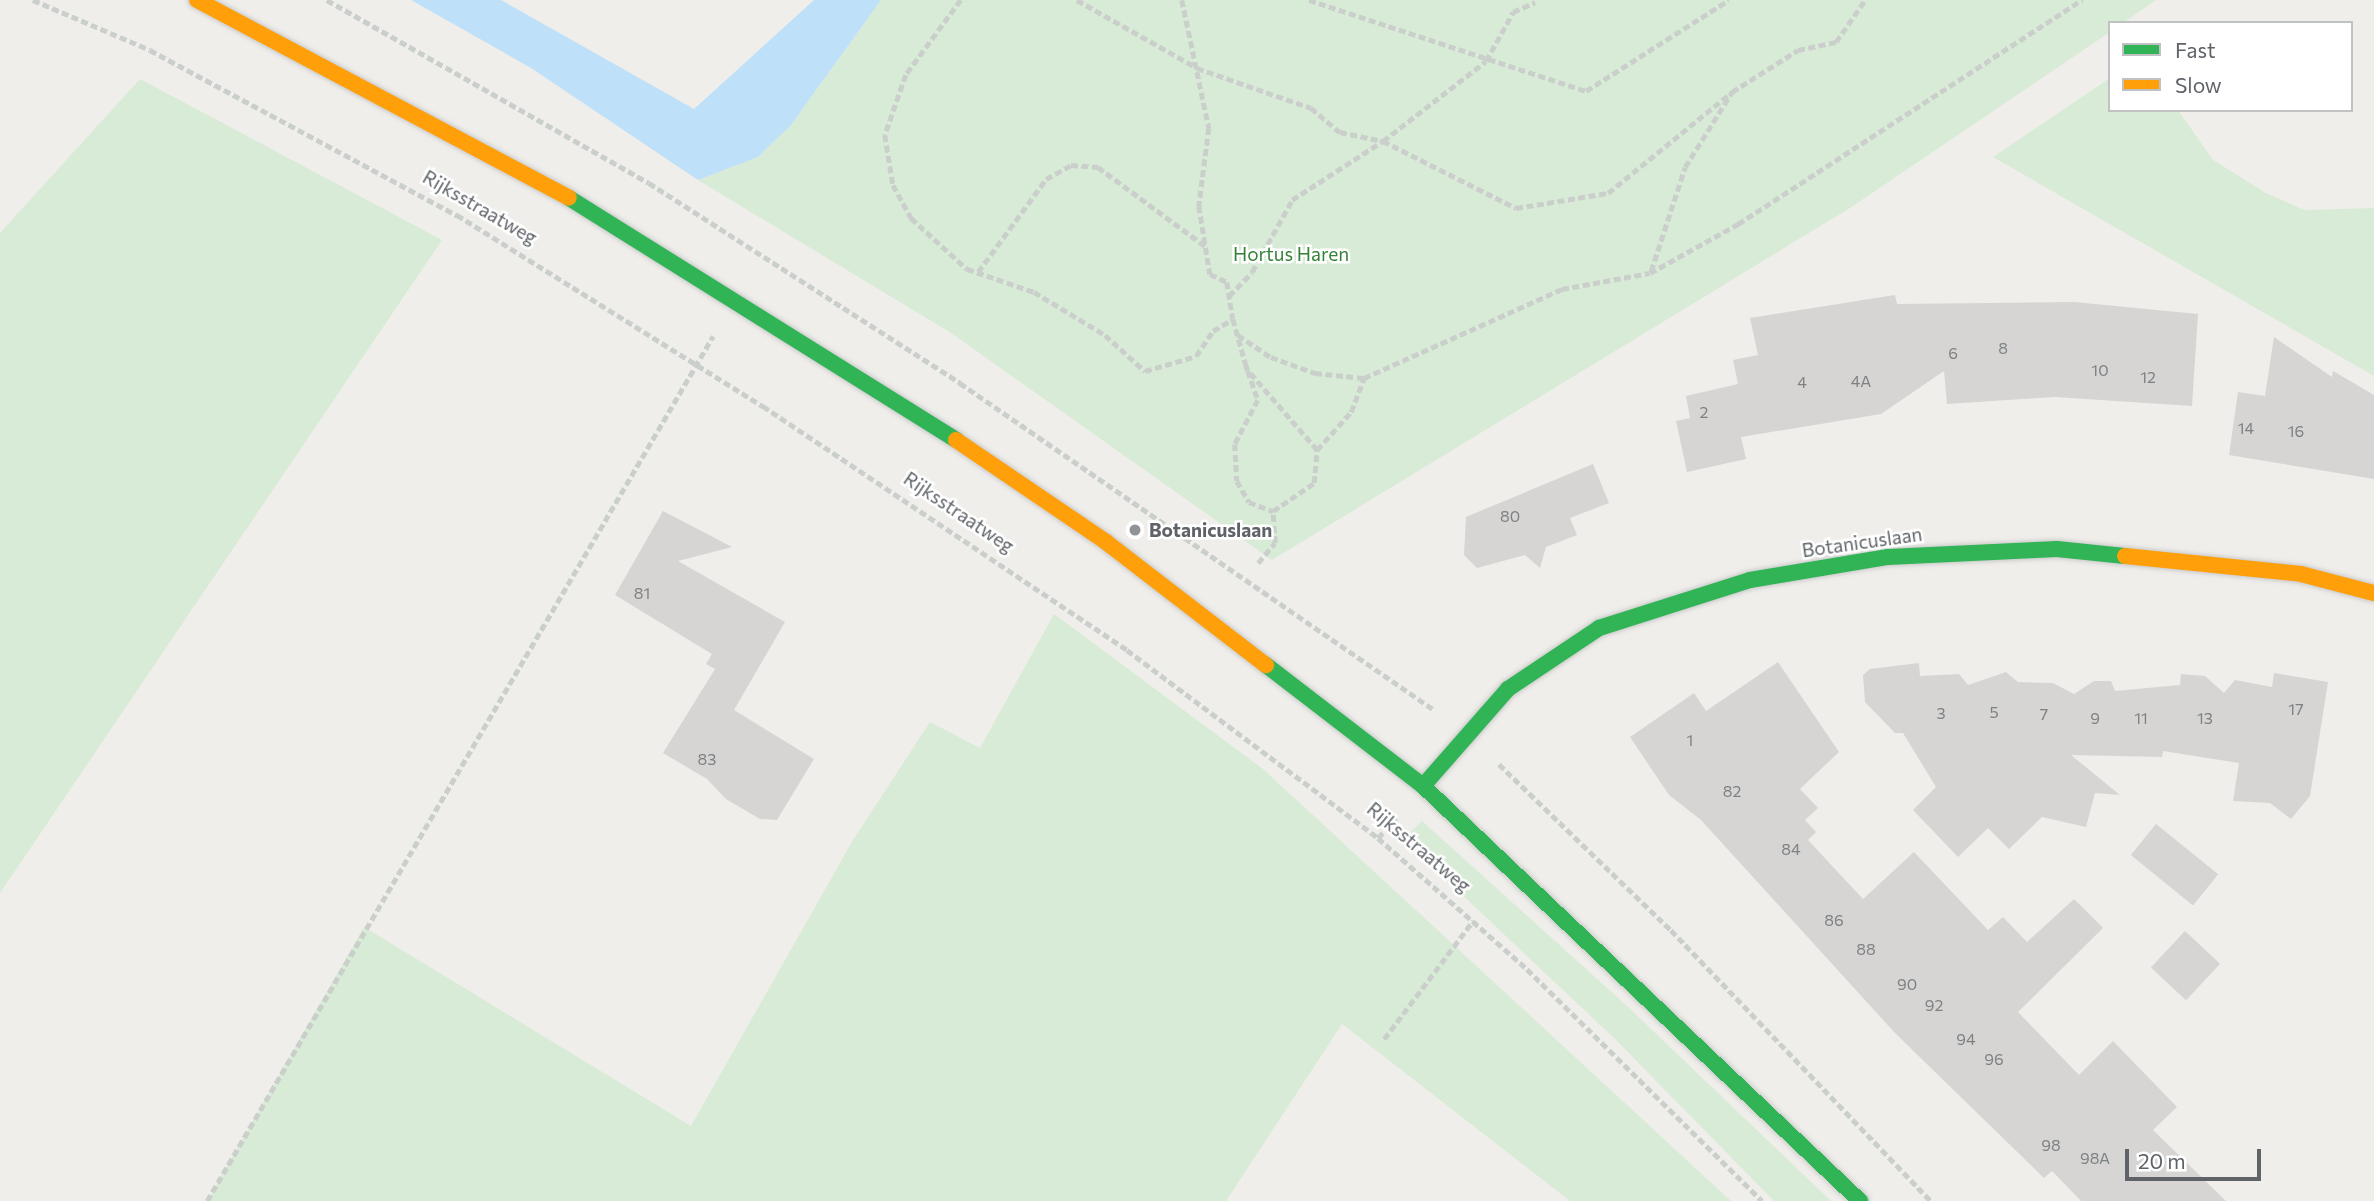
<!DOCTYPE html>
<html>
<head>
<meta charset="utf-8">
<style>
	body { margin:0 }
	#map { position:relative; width:2374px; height:1201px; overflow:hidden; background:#efeeea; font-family:Commissioner,sans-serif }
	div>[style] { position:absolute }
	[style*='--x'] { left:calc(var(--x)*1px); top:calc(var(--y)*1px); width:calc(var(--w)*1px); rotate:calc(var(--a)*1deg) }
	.green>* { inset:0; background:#d8ebd6 }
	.water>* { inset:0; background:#bfe0f9 }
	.building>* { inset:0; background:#d6d5d3; transform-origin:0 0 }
	.path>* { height:4.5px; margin-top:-2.25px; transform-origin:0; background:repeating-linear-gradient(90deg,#cacfcc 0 7px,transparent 0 10.5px) }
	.roads { filter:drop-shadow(0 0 2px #cacacb) drop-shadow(0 0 2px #cacacb) }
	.fast>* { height:16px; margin:-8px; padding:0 8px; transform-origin:8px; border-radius:8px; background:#30b455 }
	.slow>* { height:16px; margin:-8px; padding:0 8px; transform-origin:8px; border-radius:8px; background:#ff9f0a }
	.dots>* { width:19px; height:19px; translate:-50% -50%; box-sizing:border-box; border:4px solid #fff; border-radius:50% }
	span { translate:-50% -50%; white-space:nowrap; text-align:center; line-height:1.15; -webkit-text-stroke:5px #fff; paint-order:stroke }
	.number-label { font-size:16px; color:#7e8184 }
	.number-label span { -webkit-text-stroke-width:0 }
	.street-label { font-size:19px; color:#5f6368 }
	.park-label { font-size:19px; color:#348238 }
	.poi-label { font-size:19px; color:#5f6368; font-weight:700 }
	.left { translate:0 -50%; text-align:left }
	.legend { position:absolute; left:2108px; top:21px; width:245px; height:91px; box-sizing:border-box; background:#fff; border:2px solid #bfc1c3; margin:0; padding:9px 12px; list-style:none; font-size:21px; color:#5f6368 }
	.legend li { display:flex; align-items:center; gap:14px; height:35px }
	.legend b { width:35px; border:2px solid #bfc1c3 }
	.scale { position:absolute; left:2125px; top:1149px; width:136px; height:32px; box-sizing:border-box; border:4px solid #5f6368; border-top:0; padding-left:9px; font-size:21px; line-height:24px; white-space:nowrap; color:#5f6368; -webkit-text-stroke:5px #fff; paint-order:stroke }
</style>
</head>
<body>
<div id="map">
	<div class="green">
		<i style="clip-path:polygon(881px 0,2156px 0,2123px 23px,2110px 23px,2110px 32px,1850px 208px,1272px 560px,951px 333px,698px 180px,758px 157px,791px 125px)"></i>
		<i style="clip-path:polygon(2110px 78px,2110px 110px,2178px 110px,2213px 160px,2266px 193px,2304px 210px,2374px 208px,2374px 376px,1993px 157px)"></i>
		<i style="clip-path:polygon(140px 79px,442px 240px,0 893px,0 233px)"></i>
		<i style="clip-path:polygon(1054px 614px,1263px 769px,1731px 1201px,1570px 1201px,1342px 1024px,1226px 1201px,207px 1201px,364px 927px,691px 1126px,853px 840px,930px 722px,980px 748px)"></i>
		<i style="clip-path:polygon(1422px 821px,1627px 1006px,1831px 1201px,1774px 1201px,1615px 1039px,1403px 839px)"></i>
	</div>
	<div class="water">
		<i style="clip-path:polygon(411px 0,501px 0,694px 109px,814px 0,881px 0,791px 125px,758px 157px,698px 180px,531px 68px)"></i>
	</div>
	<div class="building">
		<i style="clip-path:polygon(1895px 295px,1897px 304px,2074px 302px,2198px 314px,2192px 406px,2055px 397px,1947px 404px,1944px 371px,1881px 414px,1741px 437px,1746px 459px,1687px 472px,1676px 421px,1690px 418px,1686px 396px,1738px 384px,1733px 360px,1758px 355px,1750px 318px)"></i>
		<i style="clip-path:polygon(2274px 337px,2332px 377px,2333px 371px,2374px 395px,2374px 479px,2229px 455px,2238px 392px,2265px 396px)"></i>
		<i style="clip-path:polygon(1593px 464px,1609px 503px,1570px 518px,1577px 535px,1546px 547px,1540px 568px,1525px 555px,1477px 568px,1464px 555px,1466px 517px)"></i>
		<i style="clip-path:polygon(663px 511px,732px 547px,678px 561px,785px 622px,734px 710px,814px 759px,777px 820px,760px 819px,726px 799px,707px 779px,663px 753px,715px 669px,706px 664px,712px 654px,615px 595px)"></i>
		<i style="clip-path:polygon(1778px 662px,1839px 752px,1800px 789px,1818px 808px,1805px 820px,1816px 832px,1808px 840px,1863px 899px,1914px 852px,1988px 930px,2003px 917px,2027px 942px,2074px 899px,2103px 928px,2018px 1012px,2079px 1075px,2113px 1041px,2177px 1107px,2153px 1130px,2226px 1201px,2081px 1201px,2052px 1171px,2044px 1178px,1895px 1033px,1701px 820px,1669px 795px,1630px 737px,1694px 693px,1706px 711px)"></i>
		<i style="clip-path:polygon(1919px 663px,1920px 676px,1959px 674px,1968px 685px,2006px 672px,2018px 682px,2053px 683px,2074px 694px,2094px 681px,2111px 681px,2115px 691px,2180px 685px,2181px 674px,2205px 676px,2224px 693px,2235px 680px,2272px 687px,2274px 673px,2328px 682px,2310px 796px,2291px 819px,2270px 803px,2233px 801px,2239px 763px,2163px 751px,2162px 757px,2071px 755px,2120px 795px,2095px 793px,2086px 827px,2042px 817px,2009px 849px,1988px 828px,1958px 857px,1913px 810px,1936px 787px,1903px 733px,1895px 733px,1865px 702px,1863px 675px,1870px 669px)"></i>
		<i style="left:2156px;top:824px;width:80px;height:40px;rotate:39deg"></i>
		<i style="left:2185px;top:931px;width:48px;height:50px;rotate:43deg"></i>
	</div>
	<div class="path">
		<i style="--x:33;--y:0;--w:127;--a:23.1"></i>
		<i style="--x:150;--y:50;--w:349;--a:28.3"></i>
		<i style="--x:457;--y:215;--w:361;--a:32"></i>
		<i style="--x:763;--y:406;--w:438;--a:33.8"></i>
		<i style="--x:1127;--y:650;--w:314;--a:36.8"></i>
		<i style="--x:1378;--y:838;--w:198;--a:41.3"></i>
		<i style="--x:1527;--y:969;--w:330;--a:44.6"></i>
		<i style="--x:327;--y:0;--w:370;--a:29.6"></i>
		<i style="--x:649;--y:183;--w:370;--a:32.7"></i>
		<i style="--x:960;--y:383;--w:574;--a:34.58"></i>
		<i style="--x:961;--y:0;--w:93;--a:126.3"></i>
		<i style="--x:906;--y:75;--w:64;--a:109.3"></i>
		<i style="--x:885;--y:135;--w:51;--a:80.9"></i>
		<i style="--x:893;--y:185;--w:38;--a:61"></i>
		<i style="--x:911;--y:218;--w:76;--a:42.3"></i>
		<i style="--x:967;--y:269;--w:71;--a:18.9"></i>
		<i style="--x:1034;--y:292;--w:83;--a:31.2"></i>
		<i style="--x:1105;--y:335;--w:54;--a:42"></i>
		<i style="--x:1145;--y:371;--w:53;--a:-16.4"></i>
		<i style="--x:1196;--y:356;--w:30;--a:-56"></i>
		<i style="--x:1213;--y:331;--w:23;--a:-31"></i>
		<i style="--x:1077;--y:0;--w:138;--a:29.5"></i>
		<i style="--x:1197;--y:68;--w:121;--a:19.3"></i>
		<i style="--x:1311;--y:108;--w:38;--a:40"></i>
		<i style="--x:1340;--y:132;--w:44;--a:11.8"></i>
		<i style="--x:1383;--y:141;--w:130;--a:-37.8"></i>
		<i style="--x:1486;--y:61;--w:56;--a:-61.1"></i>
		<i style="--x:1513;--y:12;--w:24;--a:-24"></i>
		<i style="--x:1182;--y:0;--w:131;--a:78.1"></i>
		<i style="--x:1209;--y:128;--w:79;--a:97.3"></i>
		<i style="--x:1199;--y:206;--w:69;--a:80.8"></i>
		<i style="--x:1210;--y:274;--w:19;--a:25"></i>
		<i style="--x:1227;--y:282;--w:37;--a:81"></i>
		<i style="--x:1233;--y:319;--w:48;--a:74.2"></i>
		<i style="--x:1246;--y:365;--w:6;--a:72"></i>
		<i style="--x:1248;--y:371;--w:31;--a:71"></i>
		<i style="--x:1258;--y:400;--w:50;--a:117.6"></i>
		<i style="--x:1235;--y:444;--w:37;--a:87"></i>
		<i style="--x:1237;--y:481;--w:24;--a:60"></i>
		<i style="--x:1249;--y:502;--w:26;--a:21"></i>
		<i style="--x:1273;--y:511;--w:50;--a:-34.3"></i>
		<i style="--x:1314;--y:483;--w:33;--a:-85"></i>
		<i style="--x:1317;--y:450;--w:105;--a:-131.1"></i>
		<i style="--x:1309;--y:0;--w:292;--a:18.2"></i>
		<i style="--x:1586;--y:91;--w:169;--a:-32.5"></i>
		<i style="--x:1651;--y:271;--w:109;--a:-71.9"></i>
		<i style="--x:1685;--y:167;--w:89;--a:-57.9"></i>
		<i style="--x:1732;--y:92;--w:78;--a:-32.5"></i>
		<i style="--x:1798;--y:50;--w:39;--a:-12"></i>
		<i style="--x:1836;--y:42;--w:51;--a:-55.4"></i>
		<i style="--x:978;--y:272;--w:115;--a:-53.8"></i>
		<i style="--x:1046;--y:179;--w:29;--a:-29"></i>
		<i style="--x:1071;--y:165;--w:27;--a:4"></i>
		<i style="--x:1098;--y:167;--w:133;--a:36.4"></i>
		<i style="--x:1229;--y:296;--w:33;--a:-46"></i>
		<i style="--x:1252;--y:272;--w:82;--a:-60.9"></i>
		<i style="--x:1292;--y:200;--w:108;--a:-33"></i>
		<i style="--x:1383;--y:141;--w:149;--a:26.7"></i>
		<i style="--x:1516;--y:208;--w:93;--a:-9.3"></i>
		<i style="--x:1608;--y:193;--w:160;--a:-39.2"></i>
		<i style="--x:1238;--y:335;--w:40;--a:34"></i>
		<i style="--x:1271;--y:357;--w:47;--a:20"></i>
		<i style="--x:1315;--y:373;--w:49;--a:5.8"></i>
		<i style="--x:1364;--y:378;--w:217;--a:-24.2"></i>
		<i style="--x:1562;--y:289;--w:89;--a:-10.3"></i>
		<i style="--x:1650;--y:273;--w:101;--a:-29.1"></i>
		<i style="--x:1738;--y:224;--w:411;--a:-33.1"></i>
		<i style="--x:1317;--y:450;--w:51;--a:-48.2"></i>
		<i style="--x:1351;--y:412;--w:36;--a:-69"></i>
		<i style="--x:1258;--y:563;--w:26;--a:-50"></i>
		<i style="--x:1275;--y:543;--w:32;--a:-94"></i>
		<i style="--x:1499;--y:764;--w:239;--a:44"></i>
		<i style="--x:1671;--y:930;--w:376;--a:46.2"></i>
		<i style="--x:1378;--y:838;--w:27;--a:-48"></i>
		<i style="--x:1384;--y:1039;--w:148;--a:-53"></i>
		<i style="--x:207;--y:1201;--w:1002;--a:-59.67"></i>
	</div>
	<div class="roads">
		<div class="fast">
			<i style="--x:569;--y:198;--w:456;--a:32"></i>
			<i style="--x:1266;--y:665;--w:198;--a:37.6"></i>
			<i style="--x:1423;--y:786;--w:603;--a:43.52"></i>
			<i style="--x:1423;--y:786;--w:129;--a:-48.8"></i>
			<i style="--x:1508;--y:689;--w:110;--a:-33.8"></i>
			<i style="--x:1599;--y:628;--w:158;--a:-17.6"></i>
			<i style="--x:1750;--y:580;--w:140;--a:-9.5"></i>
			<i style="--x:1888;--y:557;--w:169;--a:-2.7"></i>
			<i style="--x:2057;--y:549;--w:68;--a:5.9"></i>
		</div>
		<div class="slow">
			<i style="--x:197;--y:0;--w:421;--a:28"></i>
			<i style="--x:956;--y:440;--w:181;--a:34.2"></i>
			<i style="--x:1106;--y:542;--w:202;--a:37.6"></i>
			<i style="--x:2125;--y:556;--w:177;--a:5.8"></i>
			<i style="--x:2301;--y:574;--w:75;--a:14.6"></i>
		</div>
	</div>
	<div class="dots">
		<i style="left:1135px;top:530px;background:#919496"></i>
	</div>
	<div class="number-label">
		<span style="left:2003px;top:348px">8</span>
		<span style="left:1953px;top:353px">6</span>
		<span style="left:2100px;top:370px">10</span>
		<span style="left:2148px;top:377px">12</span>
		<span style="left:1861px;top:381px">4A</span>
		<span style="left:1802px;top:382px">4</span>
		<span style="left:1704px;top:412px">2</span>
		<span style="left:2246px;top:428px">14</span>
		<span style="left:2296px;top:431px">16</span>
		<span style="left:1510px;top:516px">80</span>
		<span style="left:642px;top:593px">81</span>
		<span style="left:2296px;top:709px">17</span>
		<span style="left:1994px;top:712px">5</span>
		<span style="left:1941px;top:713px">3</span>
		<span style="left:2044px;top:714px">7</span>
		<span style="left:2095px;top:718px">9</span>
		<span style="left:2141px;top:718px">11</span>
		<span style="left:2205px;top:718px">13</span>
		<span style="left:1690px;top:740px">1</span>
		<span style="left:707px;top:759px">83</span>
		<span style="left:1732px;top:791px">82</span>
		<span style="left:1791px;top:849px">84</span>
		<span style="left:1834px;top:920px">86</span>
		<span style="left:1866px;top:949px">88</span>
		<span style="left:1907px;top:984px">90</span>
		<span style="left:1934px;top:1005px">92</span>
		<span style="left:1966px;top:1039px">94</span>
		<span style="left:1994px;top:1059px">96</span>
		<span style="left:2051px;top:1145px">98</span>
		<span style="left:2095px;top:1158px">98A</span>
	</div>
	<div class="street-label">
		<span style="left:480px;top:207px;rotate:30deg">Rijksstraatweg</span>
		<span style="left:959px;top:512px;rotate:34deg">Rijksstraatweg</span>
		<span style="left:1862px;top:542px;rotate:-8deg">Botanicuslaan</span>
		<span style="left:1419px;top:847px;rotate:40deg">Rijksstraatweg</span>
	</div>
	<div class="park-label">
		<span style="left:1291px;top:254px">Hortus Haren</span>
	</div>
	<div class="poi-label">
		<span class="left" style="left:1149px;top:530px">Botanicuslaan</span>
	</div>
	<ul class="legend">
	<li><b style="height:9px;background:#30b455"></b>Fast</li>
	<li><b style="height:9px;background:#ff9f0a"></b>Slow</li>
	</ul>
	<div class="scale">20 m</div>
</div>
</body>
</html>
